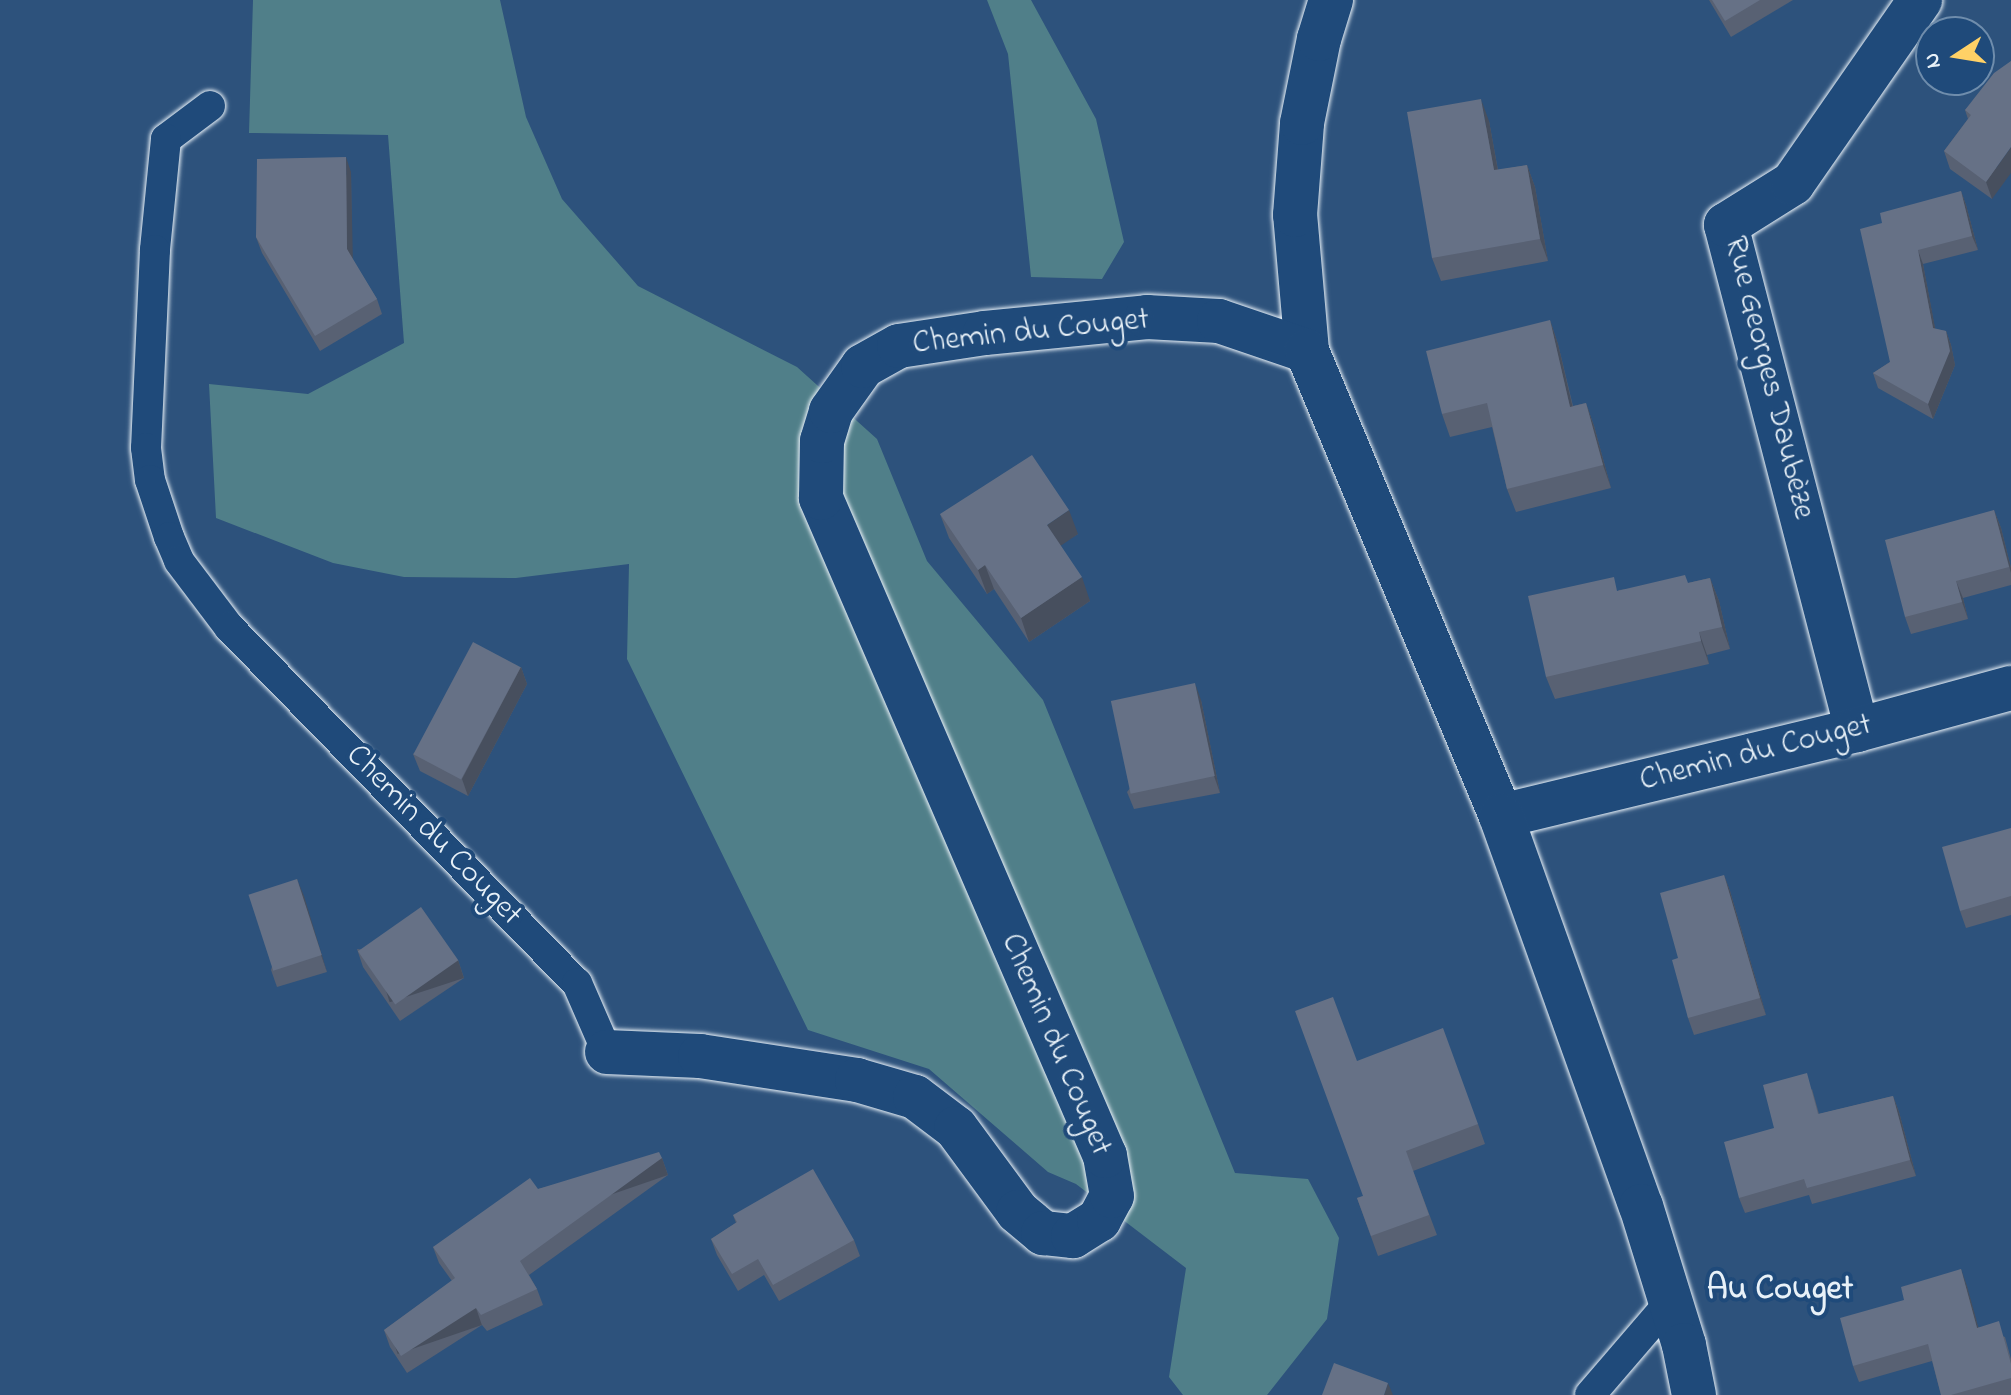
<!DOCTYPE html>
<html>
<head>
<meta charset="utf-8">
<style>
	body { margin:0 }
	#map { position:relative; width:2011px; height:1395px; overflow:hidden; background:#2d527c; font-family:"Indie Flower",sans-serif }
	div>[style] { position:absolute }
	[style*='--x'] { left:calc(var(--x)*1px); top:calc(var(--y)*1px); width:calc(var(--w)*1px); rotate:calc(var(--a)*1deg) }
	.green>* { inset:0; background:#507f89 }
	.roads { filter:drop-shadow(0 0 2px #e8f1f8) drop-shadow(0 0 2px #e8f1f8) }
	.service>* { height:30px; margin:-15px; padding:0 15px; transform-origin:15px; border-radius:15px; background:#1f4a7a }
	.minor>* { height:44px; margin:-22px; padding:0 22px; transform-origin:22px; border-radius:22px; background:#1f4a7a }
	.wall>* { inset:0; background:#586173 }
	.shaded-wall>* { inset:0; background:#474f5e; transform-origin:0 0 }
	.building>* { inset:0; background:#667186; transform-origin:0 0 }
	span { translate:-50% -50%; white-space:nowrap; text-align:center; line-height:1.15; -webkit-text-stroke:8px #1f4a7a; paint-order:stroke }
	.street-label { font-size:32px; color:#e8f1f8 }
	.neighbourhood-label { font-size:34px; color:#e8f1f8; font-weight:700 }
	.north { position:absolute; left:1915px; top:16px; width:80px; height:80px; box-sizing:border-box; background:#1f4a7a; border:2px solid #6f8dac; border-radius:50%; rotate:258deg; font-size:22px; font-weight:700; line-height:32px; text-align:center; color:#e8f1f8 }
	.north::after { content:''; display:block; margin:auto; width:28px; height:36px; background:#ffd166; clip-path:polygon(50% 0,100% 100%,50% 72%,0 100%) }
</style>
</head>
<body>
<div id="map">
	<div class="green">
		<i style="clip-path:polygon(253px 0,500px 0,526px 117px,562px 199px,638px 286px,797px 367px,877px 439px,927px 561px,1043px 700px,1235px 1173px,1308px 1179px,1339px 1238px,1327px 1319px,1267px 1395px,1183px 1395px,1169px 1377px,1186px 1268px,1076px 1184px,1048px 1172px,929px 1069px,808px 1030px,627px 659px,629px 564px,516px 578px,404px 577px,333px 563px,216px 518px,209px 384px,308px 394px,404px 343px,388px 135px,249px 133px)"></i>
		<i style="clip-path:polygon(987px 0,1031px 0,1096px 119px,1124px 242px,1102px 279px,1031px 277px,1008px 54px)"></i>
	</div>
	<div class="roads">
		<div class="service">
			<i style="--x:210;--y:106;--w:55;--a:143.1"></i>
			<i style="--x:166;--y:139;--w:112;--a:95.7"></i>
			<i style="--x:155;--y:250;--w:198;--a:92.6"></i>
			<i style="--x:146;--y:448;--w:32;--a:83"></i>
			<i style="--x:150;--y:480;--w:60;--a:71.6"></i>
			<i style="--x:169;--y:537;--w:26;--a:67"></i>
			<i style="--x:179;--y:561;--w:83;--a:52.9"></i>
			<i style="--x:229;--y:627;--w:498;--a:45.7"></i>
			<i style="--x:577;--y:983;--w:75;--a:66.5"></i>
			<i style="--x:1590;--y:1395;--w:123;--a:-49.3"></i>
		</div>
		<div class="minor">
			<i style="--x:1307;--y:351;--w:137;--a:-95"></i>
			<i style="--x:1295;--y:215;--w:92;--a:-85.6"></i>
			<i style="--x:1302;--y:123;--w:86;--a:-78.6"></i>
			<i style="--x:1319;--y:39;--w:41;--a:-72.9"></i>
			<i style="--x:1857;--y:730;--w:522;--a:-104.54"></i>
			<i style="--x:1726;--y:225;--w:79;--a:-32.1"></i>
			<i style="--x:1793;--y:183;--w:223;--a:-55.2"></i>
			<i style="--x:1501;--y:816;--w:366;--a:-13.6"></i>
			<i style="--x:1857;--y:730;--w:160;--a:-15.3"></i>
			<i style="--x:607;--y:1052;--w:93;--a:2.5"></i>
			<i style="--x:700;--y:1056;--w:159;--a:8.7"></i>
			<i style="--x:857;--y:1080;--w:60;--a:16.3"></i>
			<i style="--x:915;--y:1097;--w:51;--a:37.1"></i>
			<i style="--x:956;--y:1128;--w:104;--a:53.6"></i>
			<i style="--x:1018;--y:1212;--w:33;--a:40"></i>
			<i style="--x:1043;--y:1233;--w:30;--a:6"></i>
			<i style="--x:1073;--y:1236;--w:31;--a:-32"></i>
			<i style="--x:1099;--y:1220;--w:27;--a:-62"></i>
			<i style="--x:1112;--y:1196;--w:41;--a:-99.9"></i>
			<i style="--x:1105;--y:1156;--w:717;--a:-113.35"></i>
			<i style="--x:821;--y:498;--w:57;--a:-89"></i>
			<i style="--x:822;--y:441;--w:31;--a:-73"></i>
			<i style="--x:831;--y:411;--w:55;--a:-54.6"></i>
			<i style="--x:863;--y:366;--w:41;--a:-29.1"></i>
			<i style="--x:899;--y:346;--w:87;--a:-8.6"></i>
			<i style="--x:985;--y:333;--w:163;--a:-5.6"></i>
			<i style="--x:1147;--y:317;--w:72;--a:3.2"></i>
			<i style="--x:1219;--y:321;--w:93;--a:18.8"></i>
			<i style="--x:1307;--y:351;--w:504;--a:67.35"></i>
			<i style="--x:1501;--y:816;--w:414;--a:70.3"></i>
			<i style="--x:1641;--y:1206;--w:145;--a:72.8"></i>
			<i style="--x:1684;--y:1345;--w:51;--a:78.7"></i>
		</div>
	</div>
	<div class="wall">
		<i style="clip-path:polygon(1709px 0,1793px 0,1731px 37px)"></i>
		<i style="clip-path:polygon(2011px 61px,1992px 199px,1950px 169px,1944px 151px,1968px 119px,1965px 110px)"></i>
		<i style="clip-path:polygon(1489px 121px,1498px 170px,1527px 165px,1535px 187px,1548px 261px,1441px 281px,1432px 258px)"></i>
		<i style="clip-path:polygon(351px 172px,352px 259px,377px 299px,382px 314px,320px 351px,262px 253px,256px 237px)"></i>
		<i style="clip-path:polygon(1961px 191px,1966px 205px,1978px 250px,1923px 264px,1935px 329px,1946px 331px,1951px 345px,1955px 365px,1933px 419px,1878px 388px,1873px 373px,1890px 362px,1882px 223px)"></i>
		<i style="clip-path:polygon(1550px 320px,1558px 344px,1573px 406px,1586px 403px,1594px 426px,1611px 488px,1516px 512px,1507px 489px,1492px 427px,1450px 437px,1442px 414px)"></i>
		<i style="clip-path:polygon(1994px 510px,2001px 528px,2011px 568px,2011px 585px,1963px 598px,1968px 619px,1911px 634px,1905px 617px)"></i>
		<i style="clip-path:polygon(940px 514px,1078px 534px,1060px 545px,1090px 601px,1029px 642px,994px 589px,987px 594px,949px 538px)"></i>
		<i style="clip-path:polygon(1710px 578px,1719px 601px,1730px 649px,1707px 655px,1709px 664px,1555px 699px,1546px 677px,1619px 590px,1688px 583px)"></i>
		<i style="clip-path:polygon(521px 667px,527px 684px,468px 796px,420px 771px,413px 754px)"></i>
		<i style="clip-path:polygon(1201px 700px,1220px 793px,1134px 809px,1127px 792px)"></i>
		<i style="clip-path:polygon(2011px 828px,2011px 915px,1966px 928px,1960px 911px)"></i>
		<i style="clip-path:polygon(1724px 875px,1730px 891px,1766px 1015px,1694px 1035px,1688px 1018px,1678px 958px)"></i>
		<i style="clip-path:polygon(297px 879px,327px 972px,277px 987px,271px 970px)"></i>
		<i style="clip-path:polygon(357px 949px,458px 960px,464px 978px,400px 1021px,363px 967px)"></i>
		<i style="clip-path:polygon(1357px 1061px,1478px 1124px,1485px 1144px,1413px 1171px,1437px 1235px,1378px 1256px,1357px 1198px,1363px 1196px)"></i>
		<i style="clip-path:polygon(1812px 1089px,1819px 1114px,1893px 1096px,1899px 1112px,1916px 1176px,1812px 1204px,1809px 1195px,1745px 1213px,1739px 1198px,1774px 1128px)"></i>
		<i style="clip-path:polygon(662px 1158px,668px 1175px,529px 1275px,537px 1289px,543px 1305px,487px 1331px,482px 1325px,407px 1373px,390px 1347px,384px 1330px,452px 1281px,439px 1263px,433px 1247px,538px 1189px)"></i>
		<i style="clip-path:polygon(733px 1215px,854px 1240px,860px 1256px,779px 1301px,764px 1275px,738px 1291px,717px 1255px,711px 1239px,736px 1223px)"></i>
		<i style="clip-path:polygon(1961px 1269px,1978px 1327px,2005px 1337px,2011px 1359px,2011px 1395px,1941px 1395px,1932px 1361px,1859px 1382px,1853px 1366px,1904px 1300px)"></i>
	</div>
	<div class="shaded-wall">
		<i style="clip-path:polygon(1481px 99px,1489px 121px,1502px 193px,1494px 170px)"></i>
		<i style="clip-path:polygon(2011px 147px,2011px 173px,1992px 199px,1986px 182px)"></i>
		<i style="clip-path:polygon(346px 157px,351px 172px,353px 265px,347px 249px)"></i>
		<i style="clip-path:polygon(1527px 165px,1535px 187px,1548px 261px,1540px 239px)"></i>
		<i style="clip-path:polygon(1961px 191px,1966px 205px,1978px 250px,1972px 236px)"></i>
		<i style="clip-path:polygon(1918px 250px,1923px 264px,1938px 343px,1933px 328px)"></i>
		<i style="clip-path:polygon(1550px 320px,1558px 344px,1578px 430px,1570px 407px)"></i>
		<i style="clip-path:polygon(1946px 331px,1951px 345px,1955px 365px,1933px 419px,1928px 404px)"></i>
		<i style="clip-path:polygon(1586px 403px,1594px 426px,1611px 488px,1603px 465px)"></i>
		<i style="clip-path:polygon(1069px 510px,1078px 534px,1056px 549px,1047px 525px)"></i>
		<i style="clip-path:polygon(1994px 510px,2001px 528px,2011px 568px,2011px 573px)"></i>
		<i style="clip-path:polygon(985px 565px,994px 589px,987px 594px,978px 570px)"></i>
		<i style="clip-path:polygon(1082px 577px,1090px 601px,1029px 642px,1021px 618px)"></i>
		<i style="clip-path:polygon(1710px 578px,1719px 601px,1730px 649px,1722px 627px)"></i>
		<i style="clip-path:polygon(1956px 581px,1963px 598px,1968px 619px,1962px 602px)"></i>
		<i style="clip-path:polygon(1699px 632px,1707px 655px,1709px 664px,1701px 641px)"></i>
		<i style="clip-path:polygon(521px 667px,527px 684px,468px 796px,462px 779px)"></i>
		<i style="clip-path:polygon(1195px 683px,1201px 700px,1220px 793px,1214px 776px)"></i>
		<i style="clip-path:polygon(1724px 875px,1730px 891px,1766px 1015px,1760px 998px)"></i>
		<i style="clip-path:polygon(297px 879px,304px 896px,327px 972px,321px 955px)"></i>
		<i style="left:458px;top:960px;width:19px;height:78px;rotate:72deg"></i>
		<i style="clip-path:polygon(1893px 1096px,1899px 1112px,1916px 1176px,1910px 1160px)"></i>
		<i style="left:662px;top:1158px;width:18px;height:175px;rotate:71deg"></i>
		<i style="clip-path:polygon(1961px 1269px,1967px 1286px,1983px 1344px,1977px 1328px)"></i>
		<i style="left:476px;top:1308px;width:18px;height:89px;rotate:71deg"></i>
		<i style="clip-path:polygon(1388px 1383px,1393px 1395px,1384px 1395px)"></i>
	</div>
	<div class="building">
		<i style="clip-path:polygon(1712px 0,1760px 0,1725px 21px)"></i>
		<i style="clip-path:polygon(2011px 61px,2011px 147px,1986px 182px,1944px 151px,1971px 115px,1965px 110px,1994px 73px)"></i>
		<i style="clip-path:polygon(1481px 99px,1494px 170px,1527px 165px,1540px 239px,1432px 258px,1407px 112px)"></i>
		<i style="clip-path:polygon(346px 157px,347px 249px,377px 299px,315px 336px,256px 237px,257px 159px)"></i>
		<i style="clip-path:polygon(1961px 191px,1972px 236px,1918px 250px,1933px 328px,1946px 331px,1950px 351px,1928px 404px,1873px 373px,1890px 362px,1860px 229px,1882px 223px,1880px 213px)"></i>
		<i style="clip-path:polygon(1550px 320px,1570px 407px,1586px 403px,1603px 465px,1507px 489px,1487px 403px,1442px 414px,1426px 351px)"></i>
		<i style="clip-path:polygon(1032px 455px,1069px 510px,1047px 525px,1082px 577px,1021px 618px,985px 565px,978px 570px,940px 514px)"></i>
		<i style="clip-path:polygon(1994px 510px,2009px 567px,1956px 581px,1962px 602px,1905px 617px,1885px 540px)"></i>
		<i style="clip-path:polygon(1685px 575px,1688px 583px,1710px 578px,1722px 627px,1699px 632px,1701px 641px,1546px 677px,1528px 596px,1614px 577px,1617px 591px)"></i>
		<i style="left:473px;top:642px;width:54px;height:127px;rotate:28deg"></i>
		<i style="left:1195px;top:683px;width:95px;height:86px;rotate:78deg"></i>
		<i style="clip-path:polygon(2011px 828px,2011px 896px,1960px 911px,1942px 847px)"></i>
		<i style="clip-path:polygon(1724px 875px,1760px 998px,1688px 1018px,1672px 960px,1678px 958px,1660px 893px)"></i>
		<i style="left:297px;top:879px;width:80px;height:51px;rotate:72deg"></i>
		<i style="left:421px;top:907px;width:65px;height:77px;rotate:55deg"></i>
		<i style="clip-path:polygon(1333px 997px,1357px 1061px,1443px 1028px,1478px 1124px,1406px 1151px,1429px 1215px,1371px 1236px,1357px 1198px,1363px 1196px,1295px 1011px)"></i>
		<i style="clip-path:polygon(1807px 1073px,1818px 1114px,1893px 1096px,1910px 1160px,1807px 1188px,1804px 1179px,1739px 1198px,1724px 1142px,1774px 1128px,1763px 1085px)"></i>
		<i style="clip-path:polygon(659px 1152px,662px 1158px,520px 1261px,537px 1289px,481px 1315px,476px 1308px,401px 1356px,384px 1330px,455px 1278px,433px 1247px,530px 1178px,538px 1189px)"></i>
		<i style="clip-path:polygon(813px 1169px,854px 1240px,773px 1285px,758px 1259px,732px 1274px,711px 1239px,737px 1222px,733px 1215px)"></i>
		<i style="clip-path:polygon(1961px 1269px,1977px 1328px,1999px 1321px,2011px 1364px,2011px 1378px,1951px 1395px,1941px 1395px,1928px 1344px,1853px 1366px,1840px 1318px,1904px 1300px,1901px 1287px)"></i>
		<i style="clip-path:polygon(1334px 1363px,1388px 1383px,1384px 1395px,1322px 1395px)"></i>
	</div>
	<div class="street-label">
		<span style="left:1031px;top:333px;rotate:-6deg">Chemin du Couget</span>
		<span style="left:1768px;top:378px;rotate:76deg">Rue Georges Daubèze</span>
		<span style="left:1756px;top:754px;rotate:-14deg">Chemin du Couget</span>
		<span style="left:433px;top:836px;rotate:46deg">Chemin du Couget</span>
		<span style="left:1055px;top:1045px;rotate:67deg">Chemin du Couget</span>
	</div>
	<div class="neighbourhood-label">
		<span style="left:1780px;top:1291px">Au Couget</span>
	</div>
	<div class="north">N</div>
</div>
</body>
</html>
